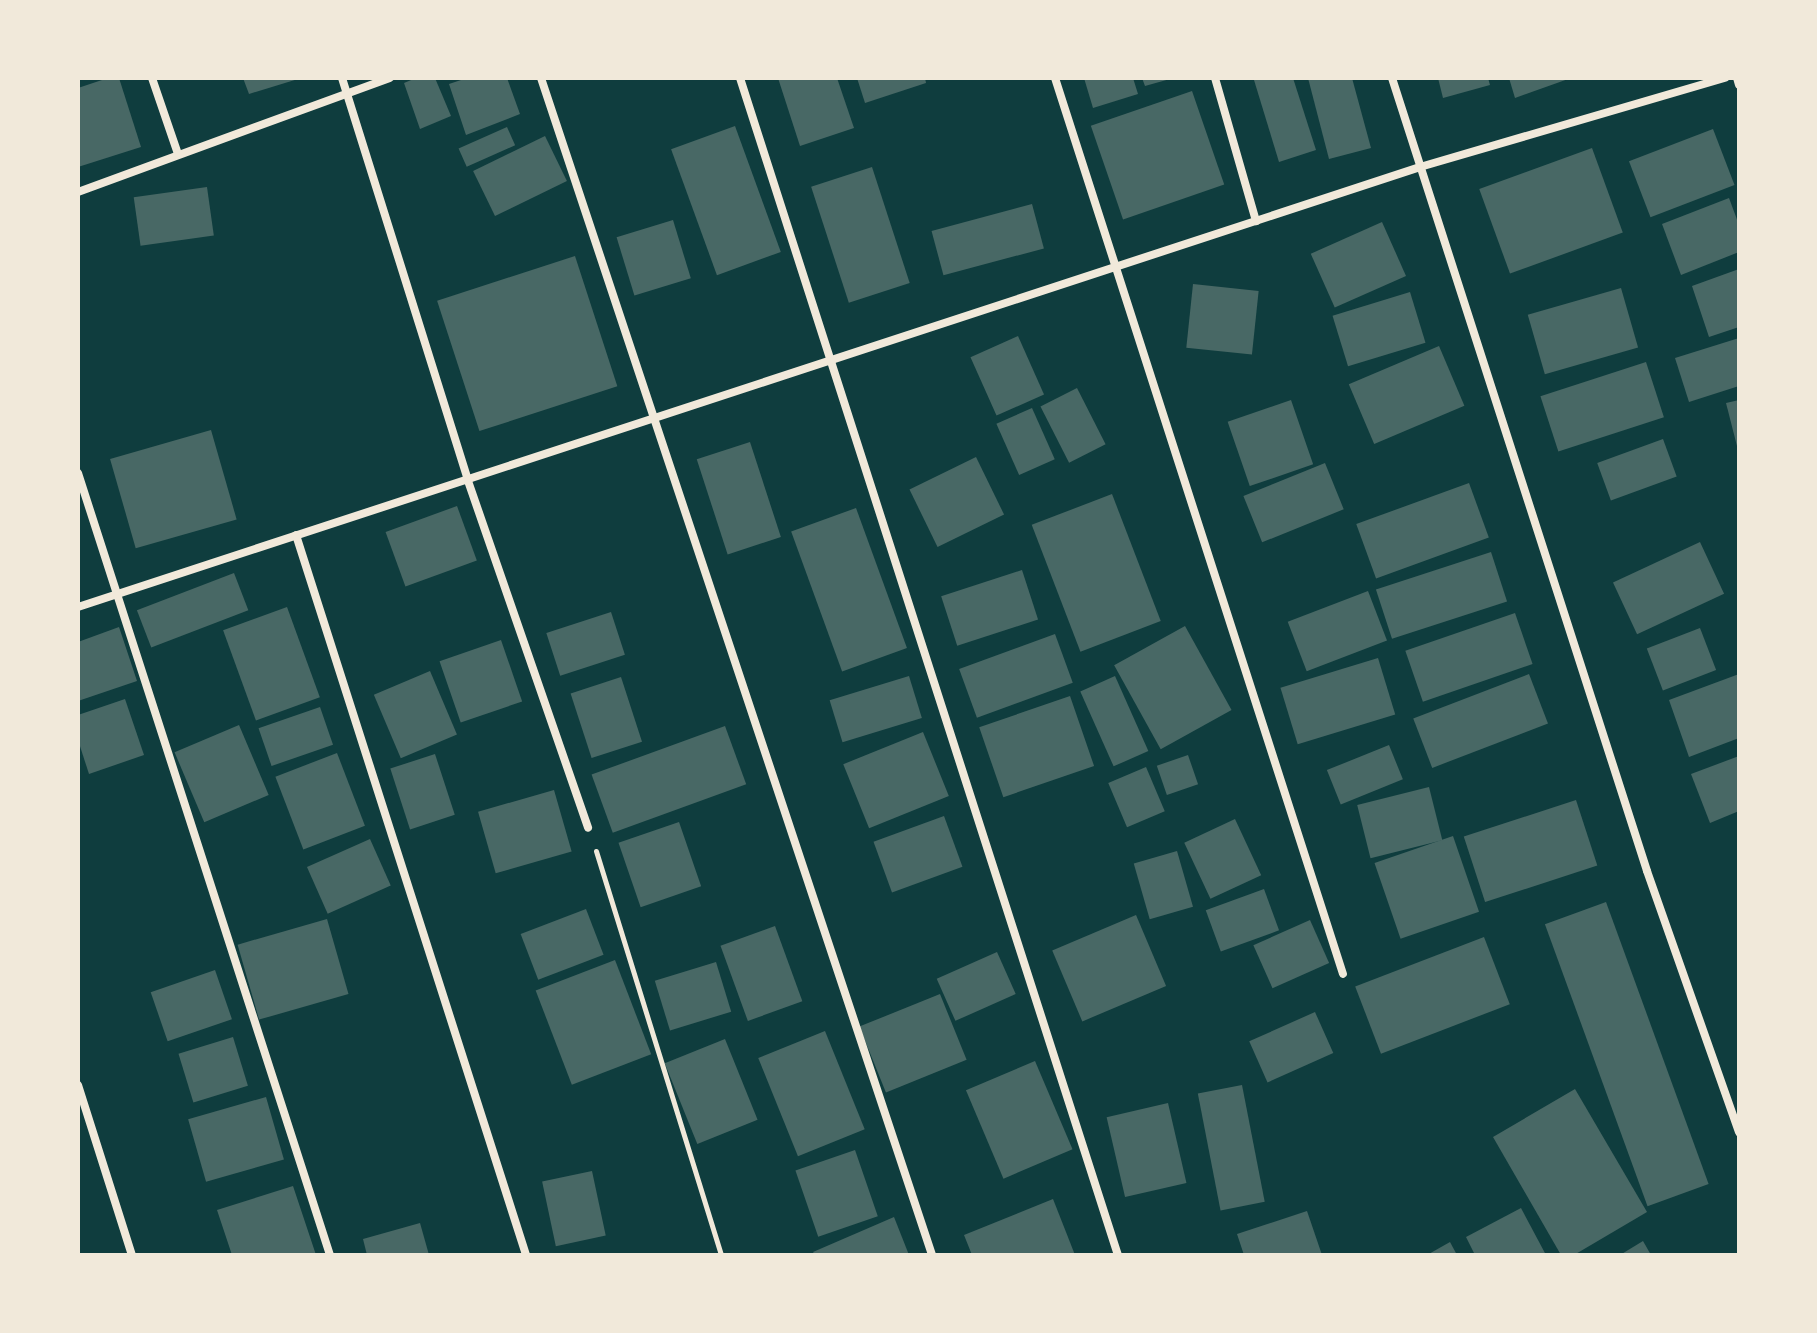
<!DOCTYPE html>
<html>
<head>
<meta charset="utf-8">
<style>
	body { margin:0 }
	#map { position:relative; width:1817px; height:1333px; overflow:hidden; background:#0f3d3e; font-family:Barlow,sans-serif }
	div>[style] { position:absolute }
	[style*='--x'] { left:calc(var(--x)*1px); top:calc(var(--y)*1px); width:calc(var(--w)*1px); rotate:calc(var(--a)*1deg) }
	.building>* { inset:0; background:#486865; transform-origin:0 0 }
	.path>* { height:5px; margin:-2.5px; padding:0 2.5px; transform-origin:2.5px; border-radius:2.5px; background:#f1e9da }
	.minor>* { height:8px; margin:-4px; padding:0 4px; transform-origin:4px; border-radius:4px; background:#f1e9da }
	span { translate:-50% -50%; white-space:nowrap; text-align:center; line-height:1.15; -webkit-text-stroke:8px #f1e9da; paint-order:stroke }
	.frame { position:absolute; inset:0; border:80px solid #f1e9da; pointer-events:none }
</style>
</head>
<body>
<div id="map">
	<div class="building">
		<i style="clip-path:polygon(108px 78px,119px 78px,141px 147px,78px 167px,78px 88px)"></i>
		<i style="clip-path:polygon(243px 78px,298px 78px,298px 79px,249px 94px)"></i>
		<i style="clip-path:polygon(416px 78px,435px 78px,451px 116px,420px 129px,404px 83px)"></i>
		<i style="clip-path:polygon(467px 78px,507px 78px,520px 114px,466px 135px,449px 84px)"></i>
		<i style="clip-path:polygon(778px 78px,837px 78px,854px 128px,800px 146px)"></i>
		<i style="clip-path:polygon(857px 78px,925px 78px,926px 83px,865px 103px)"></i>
		<i style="clip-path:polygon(1084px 78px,1133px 78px,1138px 94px,1093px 108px)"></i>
		<i style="clip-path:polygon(1142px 78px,1170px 78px,1170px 79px,1145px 86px)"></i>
		<i style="clip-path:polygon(1293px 78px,1316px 150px,1279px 162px,1254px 80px)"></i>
		<i style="clip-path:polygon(1308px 78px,1352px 78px,1371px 148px,1329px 159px)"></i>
		<i style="clip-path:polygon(1438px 78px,1488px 78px,1490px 85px,1443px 98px)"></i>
		<i style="clip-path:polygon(1509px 78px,1571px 78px,1515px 98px)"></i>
		<i style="left:1192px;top:91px;width:99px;height:107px;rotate:71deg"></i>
		<i style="left:735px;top:126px;width:134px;height:68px;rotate:70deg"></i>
		<i style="left:507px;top:127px;width:20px;height:53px;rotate:66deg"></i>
		<i style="left:1713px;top:129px;width:60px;height:90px;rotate:69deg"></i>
		<i style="left:545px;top:136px;width:50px;height:80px;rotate:64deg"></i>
		<i style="left:1592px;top:148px;width:90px;height:120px;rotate:70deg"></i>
		<i style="left:872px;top:167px;width:122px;height:64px;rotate:72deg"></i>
		<i style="left:207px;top:187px;width:49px;height:74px;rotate:82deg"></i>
		<i style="clip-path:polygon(1729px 198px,1739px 225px,1739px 252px,1681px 275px,1662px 224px)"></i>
		<i style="left:1032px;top:204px;width:46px;height:104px;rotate:75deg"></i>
		<i style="left:673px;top:220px;width:61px;height:59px;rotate:73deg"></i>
		<i style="left:1382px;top:222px;width:59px;height:78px;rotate:66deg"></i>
		<i style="left:575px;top:256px;width:137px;height:145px;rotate:72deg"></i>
		<i style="clip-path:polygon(1739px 269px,1739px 327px,1709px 337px,1692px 286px)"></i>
		<i style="left:1193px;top:284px;width:66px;height:64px;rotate:6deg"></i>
		<i style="left:1621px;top:288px;width:62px;height:97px;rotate:74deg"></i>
		<i style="left:1410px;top:292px;width:53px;height:81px;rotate:73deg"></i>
		<i style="left:1018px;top:336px;width:64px;height:52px;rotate:66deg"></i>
		<i style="clip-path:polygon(1739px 338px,1739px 386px,1689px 402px,1675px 358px)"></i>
		<i style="left:1439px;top:346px;width:65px;height:98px;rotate:67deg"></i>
		<i style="left:1646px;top:362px;width:58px;height:111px;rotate:72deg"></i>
		<i style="left:1077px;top:388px;width:63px;height:41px;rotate:63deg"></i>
		<i style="left:1291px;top:400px;width:68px;height:67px;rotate:71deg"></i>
		<i style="clip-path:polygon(1739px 400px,1739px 450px,1738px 450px,1726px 403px)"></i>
		<i style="left:1032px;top:408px;width:56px;height:39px;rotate:66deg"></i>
		<i style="left:211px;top:430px;width:93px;height:105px;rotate:74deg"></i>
		<i style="left:1663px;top:439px;width:40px;height:70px;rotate:70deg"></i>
		<i style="left:750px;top:442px;width:100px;height:56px;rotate:72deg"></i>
		<i style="left:976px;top:457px;width:64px;height:74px;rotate:64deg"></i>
		<i style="left:1325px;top:463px;width:50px;height:88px;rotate:68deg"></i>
		<i style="left:1469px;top:483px;width:58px;height:120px;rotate:70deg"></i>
		<i style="left:1112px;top:494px;width:136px;height:86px;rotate:69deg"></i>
		<i style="left:457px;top:506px;width:58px;height:76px;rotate:70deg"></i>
		<i style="left:856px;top:508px;width:149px;height:69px;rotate:70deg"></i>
		<i style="left:1700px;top:542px;width:57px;height:96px;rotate:65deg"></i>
		<i style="left:1491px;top:552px;width:52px;height:121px;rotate:72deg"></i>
		<i style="left:1022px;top:570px;width:52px;height:85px;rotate:72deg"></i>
		<i style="left:234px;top:573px;width:40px;height:104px;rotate:69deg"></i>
		<i style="left:1368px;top:591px;width:53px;height:86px;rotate:69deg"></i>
		<i style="left:287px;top:607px;width:96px;height:68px;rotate:70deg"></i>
		<i style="left:611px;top:612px;width:45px;height:68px;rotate:72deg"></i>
		<i style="left:1515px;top:613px;width:54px;height:116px;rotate:71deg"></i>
		<i style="left:1185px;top:626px;width:96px;height:81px;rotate:61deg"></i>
		<i style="clip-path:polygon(119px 627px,137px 681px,78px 701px,78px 642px)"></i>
		<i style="left:1700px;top:628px;width:45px;height:57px;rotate:69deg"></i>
		<i style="left:1055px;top:634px;width:52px;height:102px;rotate:70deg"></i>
		<i style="left:501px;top:640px;width:65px;height:65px;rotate:71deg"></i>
		<i style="left:1378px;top:658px;width:59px;height:102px;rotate:73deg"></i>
		<i style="left:430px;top:671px;width:69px;height:61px;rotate:67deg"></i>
		<i style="left:1529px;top:674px;width:53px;height:124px;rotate:69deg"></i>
		<i style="clip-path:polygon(1739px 674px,1739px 738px,1689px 757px,1669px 700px)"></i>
		<i style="left:909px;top:676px;width:44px;height:83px;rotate:73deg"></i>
		<i style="left:1115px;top:676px;width:82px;height:38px;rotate:66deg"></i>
		<i style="left:621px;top:677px;width:68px;height:53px;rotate:72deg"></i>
		<i style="left:1070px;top:696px;width:74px;height:96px;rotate:71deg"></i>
		<i style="clip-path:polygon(125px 699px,144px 755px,89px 774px,78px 740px,78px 715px)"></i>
		<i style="left:320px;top:707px;width:40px;height:65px;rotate:71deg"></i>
		<i style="left:239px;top:725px;width:76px;height:70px;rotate:67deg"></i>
		<i style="left:725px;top:726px;width:62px;height:142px;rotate:70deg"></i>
		<i style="left:923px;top:732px;width:69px;height:86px;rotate:68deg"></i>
		<i style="left:1389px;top:745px;width:37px;height:67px;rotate:68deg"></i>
		<i style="left:337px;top:753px;width:78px;height:66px;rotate:69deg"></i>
		<i style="left:435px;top:754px;width:64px;height:47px;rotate:72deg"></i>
		<i style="left:1188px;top:755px;width:31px;height:33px;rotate:71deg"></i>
		<i style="clip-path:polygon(1739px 756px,1739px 811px,1710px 823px,1691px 774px)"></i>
		<i style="left:1146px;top:767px;width:48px;height:41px;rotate:67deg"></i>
		<i style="left:1429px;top:787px;width:55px;height:74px;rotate:76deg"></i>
		<i style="left:554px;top:790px;width:64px;height:79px;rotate:74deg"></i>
		<i style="left:1576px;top:800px;width:69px;height:118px;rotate:72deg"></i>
		<i style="left:944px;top:816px;width:54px;height:75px;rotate:70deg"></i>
		<i style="left:1235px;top:819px;width:62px;height:56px;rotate:65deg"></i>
		<i style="left:679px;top:822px;width:68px;height:64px;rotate:71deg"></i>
		<i style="left:1453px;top:836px;width:80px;height:83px;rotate:71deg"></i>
		<i style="left:370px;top:839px;width:51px;height:69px;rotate:66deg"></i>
		<i style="left:1177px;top:851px;width:58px;height:45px;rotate:74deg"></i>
		<i style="left:1264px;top:889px;width:44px;height:62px;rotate:70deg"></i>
		<i style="left:1606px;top:902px;width:300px;height:65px;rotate:70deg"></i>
		<i style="left:586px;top:909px;width:49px;height:70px;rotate:69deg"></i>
		<i style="left:1136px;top:915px;width:77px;height:91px;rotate:67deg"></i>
		<i style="left:327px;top:919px;width:78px;height:93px;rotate:74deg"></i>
		<i style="left:1310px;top:920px;width:47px;height:62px;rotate:66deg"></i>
		<i style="left:775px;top:926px;width:80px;height:58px;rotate:70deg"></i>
		<i style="left:1484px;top:937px;width:72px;height:138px;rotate:69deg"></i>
		<i style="left:997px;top:952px;width:46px;height:66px;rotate:66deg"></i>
		<i style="left:615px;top:960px;width:101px;height:85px;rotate:69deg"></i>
		<i style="left:716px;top:962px;width:52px;height:64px;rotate:73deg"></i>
		<i style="left:215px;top:970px;width:52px;height:68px;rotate:71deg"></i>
		<i style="left:940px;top:994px;width:71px;height:87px;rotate:68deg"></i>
		<i style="left:1315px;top:1012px;width:45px;height:72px;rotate:66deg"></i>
		<i style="left:825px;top:1031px;width:106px;height:72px;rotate:68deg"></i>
		<i style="left:233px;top:1037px;width:51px;height:57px;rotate:73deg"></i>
		<i style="left:725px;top:1039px;width:87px;height:65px;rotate:68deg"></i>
		<i style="left:1035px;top:1061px;width:96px;height:75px;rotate:67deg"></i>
		<i style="left:1242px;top:1085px;width:119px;height:45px;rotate:79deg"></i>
		<i style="clip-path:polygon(1575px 1089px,1647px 1212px,1574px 1255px,1561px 1255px,1493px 1137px)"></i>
		<i style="left:266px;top:1097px;width:65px;height:81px;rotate:74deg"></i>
		<i style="left:1168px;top:1103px;width:82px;height:63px;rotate:77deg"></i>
		<i style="left:855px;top:1150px;width:70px;height:63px;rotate:71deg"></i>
		<i style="left:592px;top:1171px;width:66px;height:51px;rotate:78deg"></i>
		<i style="clip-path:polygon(293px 1186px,316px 1255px,232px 1255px,217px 1210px)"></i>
		<i style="clip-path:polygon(1053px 1199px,1075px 1255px,972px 1255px,964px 1235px)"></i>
		<i style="clip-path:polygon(1521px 1208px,1546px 1255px,1475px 1255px,1466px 1237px)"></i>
		<i style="clip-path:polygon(1307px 1211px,1322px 1255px,1244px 1255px,1237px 1234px)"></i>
		<i style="clip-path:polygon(894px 1217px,909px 1255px,815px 1255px,813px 1252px)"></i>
		<i style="clip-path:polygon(420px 1223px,429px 1255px,367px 1255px,363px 1239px)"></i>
		<i style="clip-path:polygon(1643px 1241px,1651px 1255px,1620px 1255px)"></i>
		<i style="clip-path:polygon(1450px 1242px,1457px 1255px,1427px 1255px)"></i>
	</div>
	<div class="path">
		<i style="--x:596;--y:851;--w:423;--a:72.8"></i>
	</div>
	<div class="minor">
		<i style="--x:152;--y:78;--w:80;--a:71.1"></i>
		<i style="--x:342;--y:78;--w:419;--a:72.6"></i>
		<i style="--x:467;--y:478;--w:370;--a:70.9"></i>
		<i style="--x:541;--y:78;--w:1240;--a:71.62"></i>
		<i style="--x:740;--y:78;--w:1236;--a:72.2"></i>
		<i style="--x:1055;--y:78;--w:941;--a:72.18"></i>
		<i style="--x:1215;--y:78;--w:149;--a:74"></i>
		<i style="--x:1392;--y:78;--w:833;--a:72.17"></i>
		<i style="--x:1647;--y:871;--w:277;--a:70.6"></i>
		<i style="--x:1737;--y:78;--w:7;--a:74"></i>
		<i style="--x:78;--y:192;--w:332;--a:-20.1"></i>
		<i style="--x:78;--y:473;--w:822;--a:72.14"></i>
		<i style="--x:296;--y:535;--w:756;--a:72.28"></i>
		<i style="--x:78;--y:607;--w:1412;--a:-18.15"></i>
		<i style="--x:1420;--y:167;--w:318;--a:-16.3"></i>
		<i style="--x:78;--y:1085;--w:178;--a:72.4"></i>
	</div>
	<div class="frame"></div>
</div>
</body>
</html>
